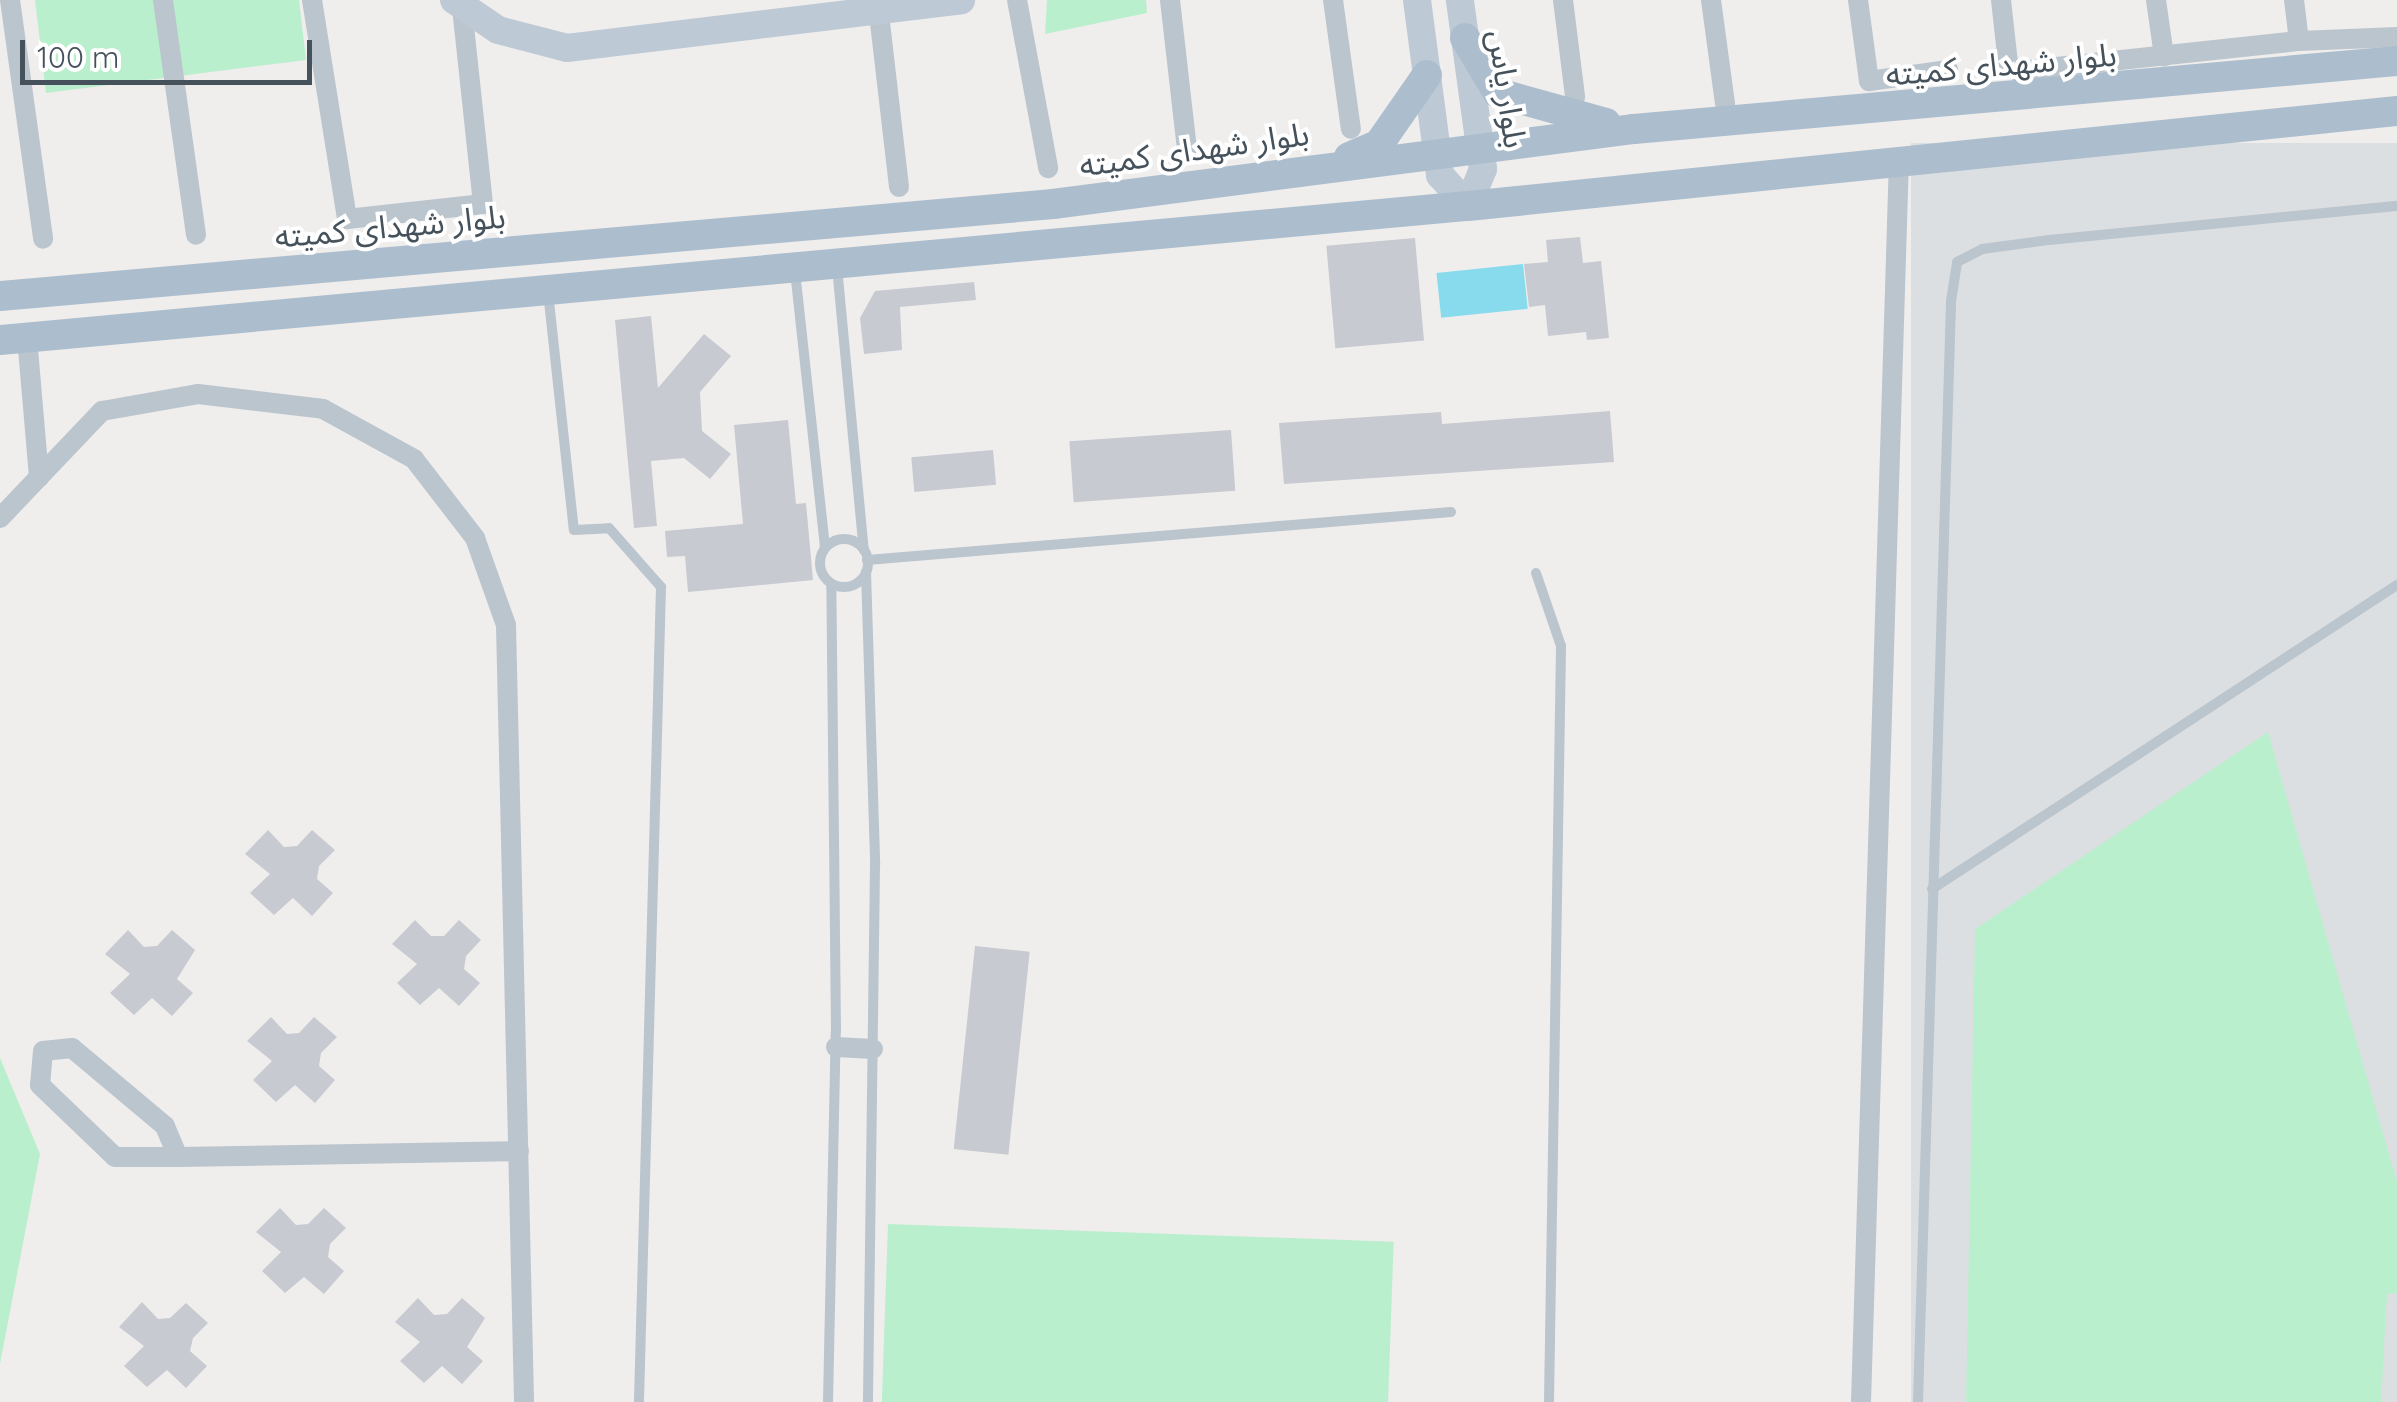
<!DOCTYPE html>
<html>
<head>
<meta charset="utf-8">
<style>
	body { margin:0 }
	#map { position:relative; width:2397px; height:1402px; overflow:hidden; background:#f0eded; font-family:Quicksand,"Noto Sans Arabic",sans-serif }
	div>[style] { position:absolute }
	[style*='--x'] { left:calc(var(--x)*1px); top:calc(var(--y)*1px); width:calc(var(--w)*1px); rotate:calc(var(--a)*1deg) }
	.airport>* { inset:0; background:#dcdfe2; transform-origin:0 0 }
	.green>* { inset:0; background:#baefcd; transform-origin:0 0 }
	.water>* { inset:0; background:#87dbed; transform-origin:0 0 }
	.building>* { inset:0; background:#c7cad0; transform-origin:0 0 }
	.lane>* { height:10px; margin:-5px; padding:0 5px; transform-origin:5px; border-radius:5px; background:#bbc5cd }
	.lane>.ring { margin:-5px; padding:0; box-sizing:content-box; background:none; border:10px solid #bbc5cd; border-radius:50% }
	.street>* { height:20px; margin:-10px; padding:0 10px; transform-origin:10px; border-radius:10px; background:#bbc5cd }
	.secondary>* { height:28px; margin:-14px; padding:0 14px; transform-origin:14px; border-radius:14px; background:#bdc9d5 }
	.primary>* { height:30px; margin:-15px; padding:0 15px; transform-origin:15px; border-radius:15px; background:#acbecd }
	span { translate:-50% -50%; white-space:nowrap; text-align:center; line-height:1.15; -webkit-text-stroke:8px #fff; paint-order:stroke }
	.street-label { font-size:32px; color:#45515b }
	.scale { position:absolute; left:20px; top:40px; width:292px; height:45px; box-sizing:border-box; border:5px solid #45515b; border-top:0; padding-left:12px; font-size:30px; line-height:35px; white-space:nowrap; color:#45515b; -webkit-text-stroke:8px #fff; paint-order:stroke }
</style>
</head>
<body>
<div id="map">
	<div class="airport">
		<i style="left:2397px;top:143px;width:1259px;height:486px;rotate:90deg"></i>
	</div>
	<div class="green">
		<i style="clip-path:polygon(35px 0,299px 0,306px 60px,46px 93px)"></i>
		<i style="clip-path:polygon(1047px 0,1146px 0,1147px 13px,1045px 34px)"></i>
		<i style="clip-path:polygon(2268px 732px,2397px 1182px,2397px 1293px,2387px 1294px,2381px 1402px,1966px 1402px,1975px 929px)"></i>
		<i style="clip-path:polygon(0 1058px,40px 1154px,0 1364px)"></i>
		<i style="left:888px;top:1224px;width:506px;height:178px;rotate:2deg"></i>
	</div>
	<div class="water">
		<i style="left:1523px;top:264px;width:45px;height:87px;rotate:84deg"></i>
	</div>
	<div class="building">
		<i style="clip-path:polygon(1580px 237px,1583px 263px,1601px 261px,1609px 338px,1587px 340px,1586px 332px,1548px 336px,1545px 305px,1529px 307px,1524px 264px,1548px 262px,1546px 240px)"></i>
		<i style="left:1415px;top:238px;width:103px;height:89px;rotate:85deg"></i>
		<i style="clip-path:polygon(974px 282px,976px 300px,900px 307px,902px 350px,864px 354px,860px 318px,875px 291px)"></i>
		<i style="clip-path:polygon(651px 316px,658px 388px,704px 334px,731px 356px,700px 392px,702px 431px,731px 454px,710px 479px,684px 458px,651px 461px,657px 526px,634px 528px,615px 320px)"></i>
		<i style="clip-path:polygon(1610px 411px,1614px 462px,1284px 484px,1279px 423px,1441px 412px,1442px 424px)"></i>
		<i style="clip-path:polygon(788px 420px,796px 504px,806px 503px,813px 580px,688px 592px,685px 556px,667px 557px,665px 531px,743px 524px,734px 425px)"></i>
		<i style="left:1231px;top:430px;width:61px;height:162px;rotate:86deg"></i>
		<i style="left:993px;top:450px;width:35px;height:82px;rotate:85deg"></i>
		<i style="clip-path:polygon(268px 830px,284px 847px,297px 846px,312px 830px,335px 850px,319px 866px,317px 879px,333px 893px,312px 916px,293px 898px,274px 915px,250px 893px,270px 874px,245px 854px)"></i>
		<i style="clip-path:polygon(415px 920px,431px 936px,444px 936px,459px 920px,481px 940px,466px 956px,464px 969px,480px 983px,459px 1006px,439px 988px,420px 1005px,397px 983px,417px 964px,392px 944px)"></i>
		<i style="clip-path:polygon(128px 930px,144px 947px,157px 946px,172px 930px,195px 950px,177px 979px,193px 993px,172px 1016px,152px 998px,134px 1015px,110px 993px,130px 974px,105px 954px)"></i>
		<i style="left:975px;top:946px;width:55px;height:204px;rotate:6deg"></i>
		<i style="clip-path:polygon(271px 1017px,287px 1034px,299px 1033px,314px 1017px,337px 1037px,321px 1053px,319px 1066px,335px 1080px,315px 1103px,295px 1085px,276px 1102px,253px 1080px,272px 1061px,247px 1041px)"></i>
		<i style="clip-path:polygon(280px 1208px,296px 1225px,308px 1224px,324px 1208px,346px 1228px,330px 1244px,328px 1257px,344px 1271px,324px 1294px,304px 1277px,285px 1293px,262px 1271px,281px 1252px,256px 1232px)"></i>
		<i style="clip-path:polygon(418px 1298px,434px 1315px,447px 1314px,462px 1298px,485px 1318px,467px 1347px,483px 1361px,462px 1384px,442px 1366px,424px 1383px,400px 1361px,420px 1342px,395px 1322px)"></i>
		<i style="clip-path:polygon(142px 1302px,158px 1319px,170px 1318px,186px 1303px,208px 1323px,193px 1338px,190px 1351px,207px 1366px,186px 1388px,167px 1370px,147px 1387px,124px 1366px,144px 1346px,119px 1327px)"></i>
	</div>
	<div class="lane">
		<i style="--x:837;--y:267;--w:284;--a:84.6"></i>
		<i style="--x:795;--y:271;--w:278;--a:83.8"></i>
		<i style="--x:548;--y:292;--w:239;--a:83.8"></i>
		<i style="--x:574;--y:530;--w:35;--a:-3"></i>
		<i style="--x:609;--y:528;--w:79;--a:48.6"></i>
		<i style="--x:661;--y:587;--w:815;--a:91.55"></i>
		<i class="ring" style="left:820px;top:539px;width:38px;height:38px"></i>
		<i style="--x:867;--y:560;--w:586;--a:-4.7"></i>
		<i style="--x:866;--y:572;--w:293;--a:88.2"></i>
		<i style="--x:875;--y:865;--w:537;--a:90.75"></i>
		<i style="--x:1536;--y:573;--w:77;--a:71.1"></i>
		<i style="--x:1561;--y:646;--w:756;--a:90.91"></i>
		<i style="--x:1932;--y:889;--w:556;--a:-33.18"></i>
		<i style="--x:828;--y:1402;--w:371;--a:-88.8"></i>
		<i style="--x:836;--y:1031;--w:447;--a:-90.6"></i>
		<i style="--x:1918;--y:1402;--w:1101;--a:-88.28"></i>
		<i style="--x:1951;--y:301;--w:39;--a:-81"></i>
		<i style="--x:1957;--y:262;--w:28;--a:-27"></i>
		<i style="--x:1982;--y:249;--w:68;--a:-7.7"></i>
		<i style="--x:2049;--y:240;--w:350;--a:-5.6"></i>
	</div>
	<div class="street">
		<i style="--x:10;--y:0;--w:241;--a:82.1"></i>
		<i style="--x:163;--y:0;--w:237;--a:82"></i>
		<i style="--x:312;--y:0;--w:222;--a:80.9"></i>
		<i style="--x:347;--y:219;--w:137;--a:-6.3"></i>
		<i style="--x:483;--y:204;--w:198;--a:-96.1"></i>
		<i style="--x:1017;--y:0;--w:171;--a:79.5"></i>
		<i style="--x:1170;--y:0;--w:150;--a:83.5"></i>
		<i style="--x:1333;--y:0;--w:130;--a:82.1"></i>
		<i style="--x:1563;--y:0;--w:98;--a:82.9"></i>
		<i style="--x:1711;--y:0;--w:105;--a:82.3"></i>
		<i style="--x:1858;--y:0;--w:82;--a:82.3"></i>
		<i style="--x:1869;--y:81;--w:80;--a:-7.9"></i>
		<i style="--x:2001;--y:0;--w:63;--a:83.7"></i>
		<i style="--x:2008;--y:63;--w:13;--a:39"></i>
		<i style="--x:2018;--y:71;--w:283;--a:-6.1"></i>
		<i style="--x:2299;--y:41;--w:98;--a:-2.3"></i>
		<i style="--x:2156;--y:0;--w:57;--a:81.9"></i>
		<i style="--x:2294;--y:0;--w:41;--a:83"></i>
		<i style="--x:879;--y:14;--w:174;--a:83.4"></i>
		<i style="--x:27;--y:337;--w:141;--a:85.1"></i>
		<i style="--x:0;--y:518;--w:148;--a:-46.4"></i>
		<i style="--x:102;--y:411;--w:97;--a:-10"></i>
		<i style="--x:198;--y:394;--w:126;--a:6.8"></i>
		<i style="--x:323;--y:409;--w:104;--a:28.8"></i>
		<i style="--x:414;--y:459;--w:100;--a:52.3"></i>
		<i style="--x:475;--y:538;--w:92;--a:70.4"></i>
		<i style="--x:506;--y:625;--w:777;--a:88.67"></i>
		<i style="--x:836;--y:1047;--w:37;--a:3"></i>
		<i style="--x:178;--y:1157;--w:34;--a:-113"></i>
		<i style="--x:165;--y:1126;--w:121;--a:-140"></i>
		<i style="--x:72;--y:1048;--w:29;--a:174"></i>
		<i style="--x:43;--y:1051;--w:34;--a:95"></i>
		<i style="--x:40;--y:1085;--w:104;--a:43.8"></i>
		<i style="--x:115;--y:1157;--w:63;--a:0"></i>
		<i style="--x:178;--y:1157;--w:341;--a:-1"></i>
		<i style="--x:1861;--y:1402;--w:1244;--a:-88.25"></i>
	</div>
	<div class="secondary">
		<i style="--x:454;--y:0;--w:53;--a:34.3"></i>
		<i style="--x:498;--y:30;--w:71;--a:14.6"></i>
		<i style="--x:567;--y:48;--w:397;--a:-6.9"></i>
		<i style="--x:1417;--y:0;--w:177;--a:82.5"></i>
		<i style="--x:1440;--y:175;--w:42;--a:47.9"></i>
		<i style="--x:1468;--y:206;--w:40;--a:-68"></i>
		<i style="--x:1483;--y:169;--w:171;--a:-97.8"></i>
	</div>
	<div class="primary">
		<i style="--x:1465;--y:38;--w:64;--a:59"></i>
		<i style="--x:1498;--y:93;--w:112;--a:15.5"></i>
		<i style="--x:1349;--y:157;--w:33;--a:-23"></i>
		<i style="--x:1379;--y:144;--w:84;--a:-55.2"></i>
		<i style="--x:0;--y:296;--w:1057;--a:-4.99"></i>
		<i style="--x:1053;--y:204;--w:586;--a:-7.36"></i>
		<i style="--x:1634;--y:129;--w:766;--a:-5.09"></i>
		<i style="--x:0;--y:340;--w:1474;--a:-5.22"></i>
		<i style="--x:1468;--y:206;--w:934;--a:-5.84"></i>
	</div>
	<div class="street-label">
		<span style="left:2001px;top:64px;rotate:-5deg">بلوار شهدای کمیته</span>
		<span style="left:1508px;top:89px;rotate:82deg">بلوار یاس</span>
		<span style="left:1194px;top:149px;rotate:-8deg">بلوار شهدای کمیته</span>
		<span style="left:390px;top:226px;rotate:-5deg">بلوار شهدای کمیته</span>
	</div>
	<div class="scale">100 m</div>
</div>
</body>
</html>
